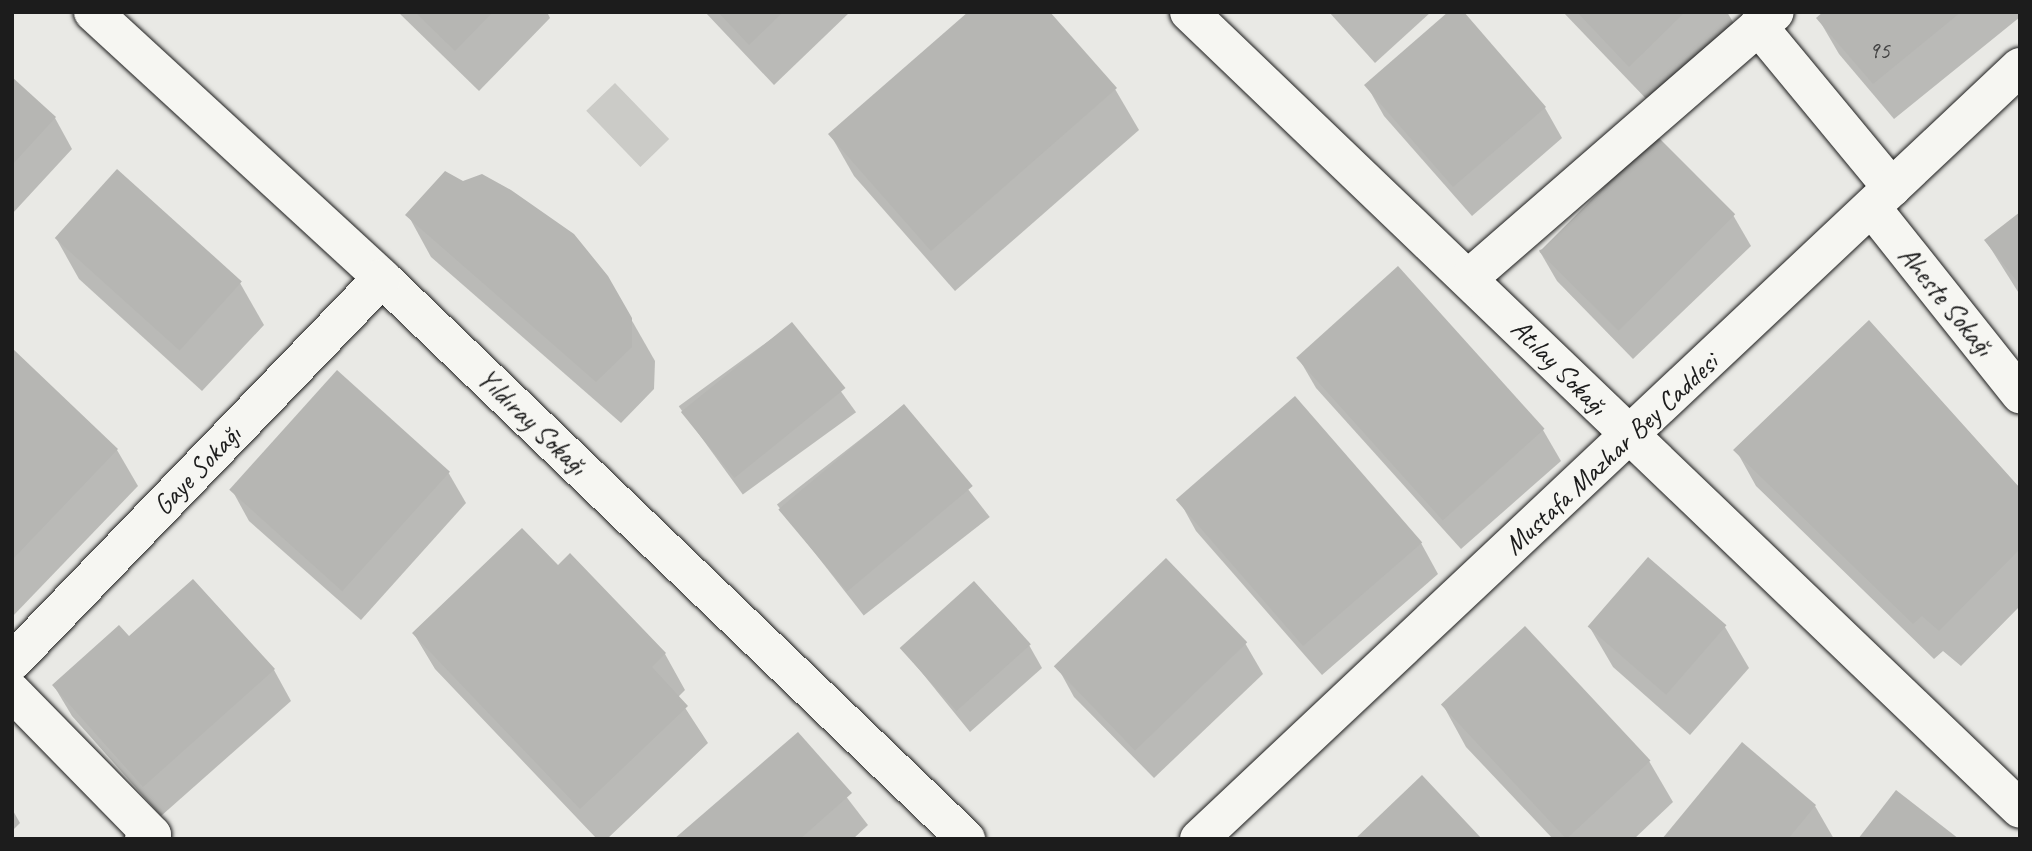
<!DOCTYPE html>
<html>
<head>
<meta charset="utf-8">
<style>
	body { margin:0 }
	#map { position:relative; width:2032px; height:851px; overflow:hidden; background:#e9e9e5; font-family:Caveat,sans-serif }
	div>[style] { position:absolute }
	[style*='--x'] { left:calc(var(--x)*1px); top:calc(var(--y)*1px); width:calc(var(--w)*1px); rotate:calc(var(--a)*1deg) }
	.green>* { inset:0; background:#cbcbc7; transform-origin:0 0 }
	.shadow>* { inset:0; background:#0003; transform-origin:0 0 }
	.building>* { inset:0; background:#b6b6b3; transform-origin:0 0 }
	.roads { filter:drop-shadow(0 0 2px #1c1c1c) drop-shadow(0 0 2px #1c1c1c) }
	.minor>* { height:38px; margin:-19px; padding:0 19px; transform-origin:19px; border-radius:19px; background:#f6f6f2 }
	.major>* { height:38px; margin:-19px; padding:0 19px; transform-origin:19px; border-radius:19px; background:#f6f6f2 }
	span { translate:-50% -50%; white-space:nowrap; text-align:center; line-height:1.15; -webkit-text-stroke:5px #f6f6f2; paint-order:stroke }
	.number-label { font-size:24px; color:#424242 }
	.number-label span { -webkit-text-stroke-width:0 }
	.street-label { font-size:28px; color:#1c1c1c }
	.frame { position:absolute; inset:0; border:14px solid #1c1c1c; pointer-events:none }
</style>
</head>
<body>
<div id="map">
	<div class="green">
		<i style="left:615px;top:83px;width:78px;height:40px;rotate:46deg"></i>
	</div>
	<div class="shadow">
		<i style="clip-path:polygon(398px 12px,547px 12px,550px 18px,479px 91px)"></i>
		<i style="clip-path:polygon(705px 12px,850px 12px,774px 85px)"></i>
		<i style="clip-path:polygon(1329px 12px,1431px 12px,1375px 63px)"></i>
		<i style="clip-path:polygon(1563px 12px,1727px 12px,1736px 27px,1654px 107px)"></i>
		<i style="clip-path:polygon(1826px 12px,2020px 12px,2020px 17px,1894px 119px,1839px 54px,1818px 18px)"></i>
		<i style="clip-path:polygon(12px 79px,55px 118px,72px 149px,12px 214px)"></i>
		<i style="clip-path:polygon(1367px 86px,1545px 108px,1562px 138px,1472px 216px,1384px 116px)"></i>
		<i style="clip-path:polygon(1115px 89px,1139px 130px,955px 291px,854px 176px,830px 134px)"></i>
		<i style="clip-path:polygon(117px 171px,240px 283px,264px 325px,202px 391px,79px 279px,56px 238px)"></i>
		<i style="clip-path:polygon(2020px 214px,2020px 295px,1986px 241px)"></i>
		<i style="clip-path:polygon(408px 215px,631px 319px,655px 361px,654px 389px,621px 423px,431px 257px)"></i>
		<i style="clip-path:polygon(1733px 215px,1751px 246px,1633px 359px,1557px 281px,1539px 250px)"></i>
		<i style="left:792px;top:324px;width:109px;height:140px;rotate:54deg"></i>
		<i style="clip-path:polygon(12px 351px,117px 450px,138px 486px,12px 617px)"></i>
		<i style="clip-path:polygon(1298px 357px,1543px 430px,1561px 461px,1461px 549px,1316px 388px)"></i>
		<i style="left:903px;top:406px;width:141px;height:160px;rotate:52deg"></i>
		<i style="clip-path:polygon(1736px 450px,2020px 490px,2020px 606px,1961px 666px,1943px 651px,1934px 659px,1756px 486px)"></i>
		<i style="clip-path:polygon(448px 472px,466px 503px,361px 620px,249px 521px,232px 490px)"></i>
		<i style="clip-path:polygon(1179px 500px,1421px 543px,1438px 574px,1322px 675px,1196px 531px)"></i>
		<i style="clip-path:polygon(558px 567px,665px 654px,685px 690px,678px 697px,708px 743px,607px 839px,597px 839px,435px 669px,414px 634px)"></i>
		<i style="clip-path:polygon(1589px 626px,1725px 627px,1749px 668px,1690px 735px,1613px 667px)"></i>
		<i style="clip-path:polygon(129px 638px,274px 670px,291px 701px,161px 816px,72px 716px,54px 686px)"></i>
		<i style="clip-path:polygon(1245px 643px,1263px 674px,1154px 778px,1074px 697px,1057px 666px)"></i>
		<i style="clip-path:polygon(1029px 645px,1042px 668px,970px 732px,901px 647px)"></i>
		<i style="clip-path:polygon(1443px 705px,1649px 761px,1673px 802px,1634px 839px,1553px 839px,1466px 747px)"></i>
		<i style="clip-path:polygon(798px 734px,868px 825px,853px 839px,677px 839px)"></i>
		<i style="clip-path:polygon(1815px 806px,1834px 839px,1664px 839px)"></i>
		<i style="clip-path:polygon(12px 809px,20px 823px,12px 831px)"></i>
	</div>
	<div class="building">
		<i style="clip-path:polygon(415px 12px,493px 12px,455px 51px)"></i>
		<i style="clip-path:polygon(718px 12px,783px 12px,749px 45px)"></i>
		<i style="clip-path:polygon(968px 12px,1050px 12px,1117px 88px,931px 251px,828px 134px)"></i>
		<i style="clip-path:polygon(1448px 12px,1464px 12px,1546px 107px,1453px 187px,1364px 85px)"></i>
		<i style="clip-path:polygon(1577px 12px,1685px 12px,1629px 67px)"></i>
		<i style="clip-path:polygon(1823px 12px,1961px 12px,1873px 84px,1816px 18px)"></i>
		<i style="clip-path:polygon(12px 77px,56px 117px,12px 165px)"></i>
		<i style="left:1656px;top:135px;width:112px;height:165px;rotate:45deg"></i>
		<i style="left:117px;top:169px;width:168px;height:93px;rotate:42deg"></i>
		<i style="clip-path:polygon(445px 171px,463px 181px,482px 174px,511px 190px,574px 234px,608px 276px,632px 318px,632px 347px,596px 382px,405px 215px)"></i>
		<i style="clip-path:polygon(2020px 212px,2020px 285px,1984px 240px)"></i>
		<i style="left:1398px;top:266px;width:219px;height:137px;rotate:48deg"></i>
		<i style="clip-path:polygon(1869px 320px,2020px 488px,2020px 549px,1939px 631px,1922px 616px,1913px 624px,1733px 450px)"></i>
		<i style="left:792px;top:322px;width:85px;height:143px;rotate:51deg"></i>
		<i style="clip-path:polygon(12px 348px,118px 449px,12px 560px)"></i>
		<i style="left:337px;top:370px;width:152px;height:161px;rotate:42deg"></i>
		<i style="left:1295px;top:396px;width:194px;height:158px;rotate:49deg"></i>
		<i style="left:904px;top:404px;width:107px;height:164px;rotate:50deg"></i>
		<i style="clip-path:polygon(522px 528px,558px 565px,570px 553px,666px 653px,652px 667px,688px 706px,580px 809px,412px 633px)"></i>
		<i style="left:1648px;top:557px;width:104px;height:92px;rotate:41deg"></i>
		<i style="left:1166px;top:558px;width:117px;height:156px;rotate:46deg"></i>
		<i style="clip-path:polygon(193px 579px,275px 669px,143px 787px,52px 685px,119px 625px,129px 636px)"></i>
		<i style="left:974px;top:581px;width:85px;height:100px;rotate:48deg"></i>
		<i style="left:1525px;top:626px;width:184px;height:115px;rotate:47deg"></i>
		<i style="clip-path:polygon(798px 732px,852px 793px,800px 839px,674px 839px)"></i>
		<i style="clip-path:polygon(1742px 742px,1816px 805px,1788px 839px,1662px 839px)"></i>
		<i style="clip-path:polygon(1422px 775px,1482px 839px,1355px 839px)"></i>
		<i style="clip-path:polygon(1896px 790px,1959px 839px,1858px 839px)"></i>
	</div>
	<div class="roads">
		<div class="minor">
			<i style="--x:93;--y:12;--w:393;--a:42.6"></i>
			<i style="--x:382;--y:278;--w:810;--a:43.85"></i>
			<i style="--x:1189;--y:12;--w:1151;--a:43.8"></i>
			<i style="--x:1758;--y:26;--w:210;--a:50.4"></i>
			<i style="--x:1872;--y:208;--w:238;--a:51.5"></i>
			<i style="--x:1469;--y:278;--w:405;--a:-41"></i>
			<i style="--x:12;--y:662;--w:533;--a:-46.06"></i>
			<i style="--x:12;--y:692;--w:200;--a:45.6"></i>
			<i style="--x:152;--y:835;--w:9;--a:153"></i>
		</div>
		<div class="major">
			<i style="--x:1199;--y:839;--w:1127;--a:-43.24"></i>
		</div>
	</div>
	<div class="number-label">
		<span style="left:1879px;top:51px">95</span>
	</div>
	<div class="street-label">
		<span style="left:1946px;top:301px;rotate:51deg">Aheste Sokağı</span>
		<span style="left:1559px;top:367px;rotate:45deg">Atılay Sokağı</span>
		<span style="left:532px;top:422px;rotate:44deg">Yıldıray Sokağı</span>
		<span style="left:1611px;top:454px;rotate:-43deg">Mustafa Mazhar Bey Caddesi</span>
		<span style="left:197px;top:470px;rotate:-46deg">Gaye Sokağı</span>
	</div>
	<div class="frame"></div>
</div>
</body>
</html>
